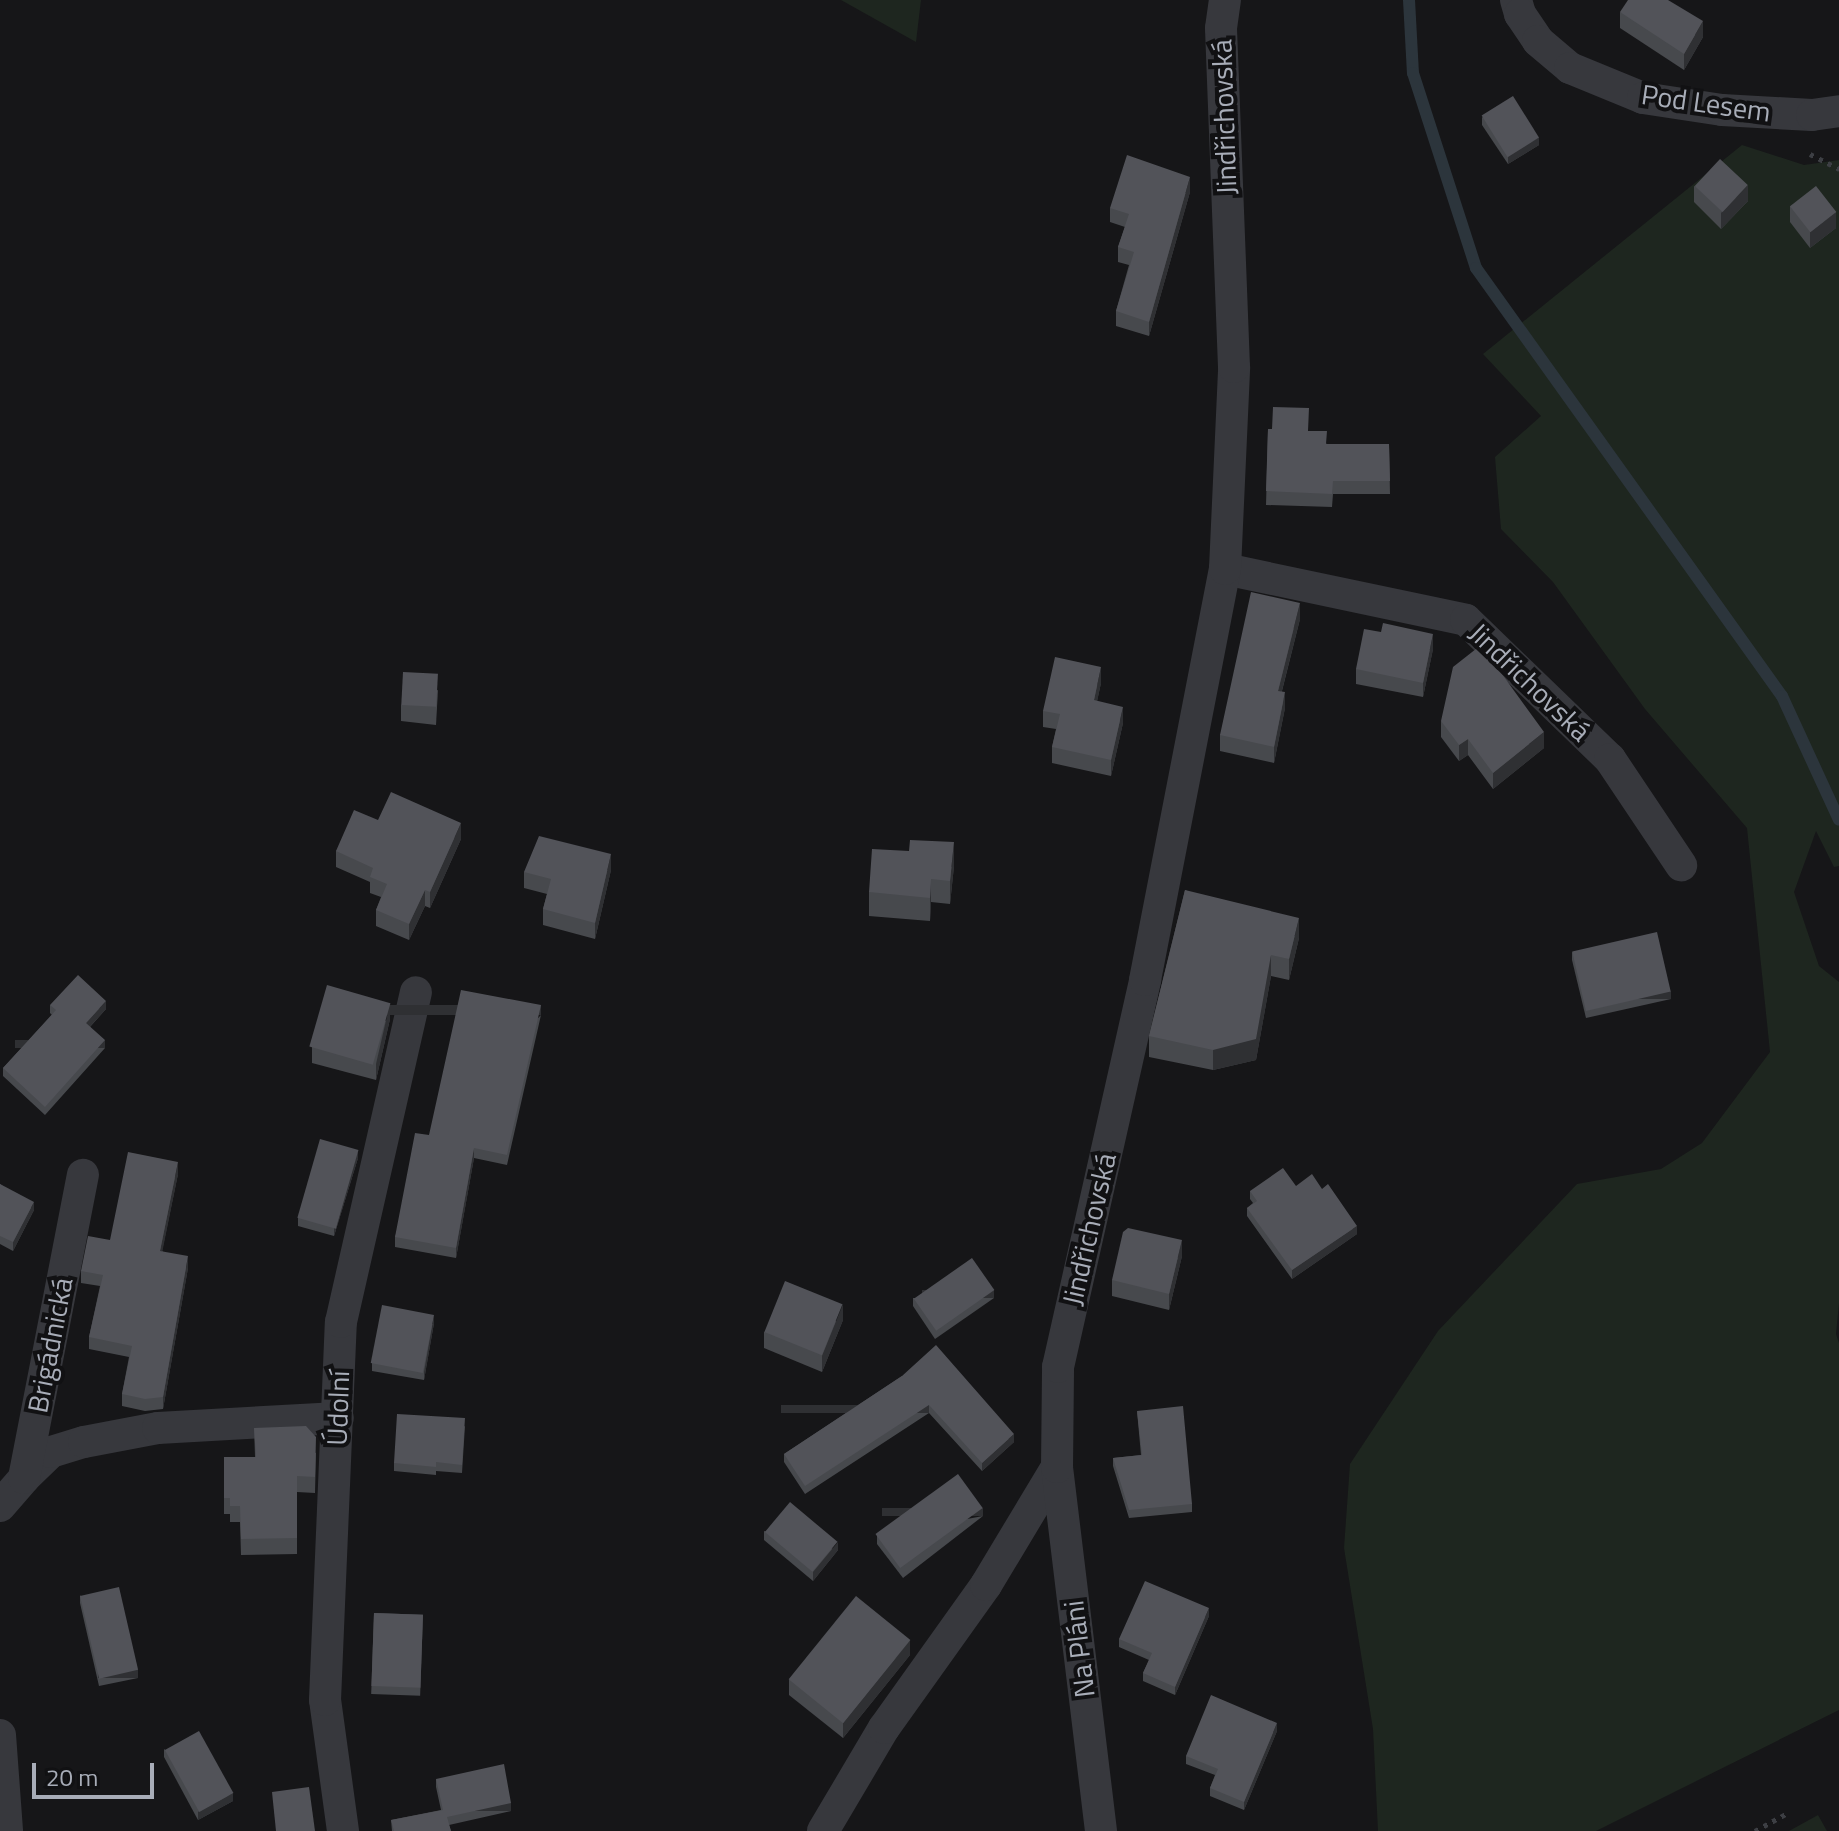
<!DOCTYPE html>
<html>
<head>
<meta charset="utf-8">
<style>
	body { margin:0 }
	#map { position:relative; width:1839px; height:1831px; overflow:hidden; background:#161618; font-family:"Titillium Web",sans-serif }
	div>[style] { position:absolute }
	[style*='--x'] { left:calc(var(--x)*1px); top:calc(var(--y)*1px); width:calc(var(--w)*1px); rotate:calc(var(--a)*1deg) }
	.green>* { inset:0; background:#1e261f }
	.stream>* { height:12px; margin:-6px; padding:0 6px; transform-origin:6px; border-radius:6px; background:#2c353c }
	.path>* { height:5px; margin-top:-2.5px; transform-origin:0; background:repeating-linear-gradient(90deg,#3d3f44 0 4px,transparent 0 10px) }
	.minor>* { height:32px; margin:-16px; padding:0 16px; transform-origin:16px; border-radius:16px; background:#37383d }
	.wall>* { inset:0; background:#47494d; transform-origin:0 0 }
	.shaded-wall>* { inset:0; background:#2f3033; transform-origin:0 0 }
	.building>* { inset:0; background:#525359; transform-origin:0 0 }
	span { translate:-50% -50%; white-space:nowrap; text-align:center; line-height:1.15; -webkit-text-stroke:8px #111113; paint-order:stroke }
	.street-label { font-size:28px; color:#a8adb8 }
	.scale { position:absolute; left:32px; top:1763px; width:122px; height:36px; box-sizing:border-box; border:4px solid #a8adb8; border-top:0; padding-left:10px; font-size:24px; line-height:28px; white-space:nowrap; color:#a8adb8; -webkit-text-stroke:6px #111113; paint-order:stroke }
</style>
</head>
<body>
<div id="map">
	<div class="green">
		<i style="clip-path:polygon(841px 0,921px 0,916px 42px)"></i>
		<i style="clip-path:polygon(1742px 145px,1804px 165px,1839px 160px,1839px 866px,1834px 867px,1816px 831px,1794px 892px,1819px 966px,1839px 982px,1839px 1303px,1836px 1334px,1839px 1343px,1839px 1710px,1596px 1831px,1378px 1831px,1373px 1729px,1344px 1548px,1350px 1464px,1438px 1331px,1577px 1184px,1661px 1169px,1702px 1143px,1770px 1052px,1747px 828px,1645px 709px,1553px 582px,1501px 529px,1495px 457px,1541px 416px,1483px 354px)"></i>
		<i style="clip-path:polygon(1818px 1815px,1827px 1831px,1789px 1831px)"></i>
	</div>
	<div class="stream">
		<i style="--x:1409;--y:0;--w:73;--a:86.9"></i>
		<i style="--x:1413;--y:73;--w:205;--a:72.1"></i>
		<i style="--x:1476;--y:268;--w:526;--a:54.44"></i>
		<i style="--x:1782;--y:696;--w:136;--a:65.3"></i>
	</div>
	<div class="path">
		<i style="--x:1810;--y:154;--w:33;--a:27"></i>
		<i style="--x:1755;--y:1831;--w:38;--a:-29"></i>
	</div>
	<div class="minor">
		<i style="--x:1516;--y:0;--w:15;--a:74"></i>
		<i style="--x:1520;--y:14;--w:32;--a:56"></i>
		<i style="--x:1538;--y:41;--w:42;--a:40.2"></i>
		<i style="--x:1570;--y:68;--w:79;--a:22.3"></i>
		<i style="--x:1643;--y:98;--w:80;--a:8.6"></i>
		<i style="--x:1722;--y:110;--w:90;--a:3.2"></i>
		<i style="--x:1812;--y:115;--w:27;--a:-8"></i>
		<i style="--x:1225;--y:569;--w:246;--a:11.9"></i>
		<i style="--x:1466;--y:620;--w:200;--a:44"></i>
		<i style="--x:1610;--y:759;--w:128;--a:56.2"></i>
		<i style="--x:24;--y:1478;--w:37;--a:-44"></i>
		<i style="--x:51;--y:1452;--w:34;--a:-17"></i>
		<i style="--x:84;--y:1442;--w:75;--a:-10.7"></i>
		<i style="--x:158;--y:1428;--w:180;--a:-3.2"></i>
		<i style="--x:0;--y:1506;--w:37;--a:-49"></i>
		<i style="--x:24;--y:1478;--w:309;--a:-79"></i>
		<i style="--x:0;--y:1735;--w:96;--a:85.8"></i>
		<i style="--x:343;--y:1831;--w:132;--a:-97.8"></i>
		<i style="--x:325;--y:1700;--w:378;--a:-87.6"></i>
		<i style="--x:341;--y:1322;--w:338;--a:-77.2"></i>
		<i style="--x:823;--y:1831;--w:120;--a:-59.4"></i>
		<i style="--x:884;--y:1728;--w:176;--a:-54.5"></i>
		<i style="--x:986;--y:1585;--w:138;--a:-59"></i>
		<i style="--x:1101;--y:1831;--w:367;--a:-96.9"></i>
		<i style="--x:1057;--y:1467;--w:100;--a:-89.4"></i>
		<i style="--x:1058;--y:1367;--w:397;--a:-77.3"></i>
		<i style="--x:1145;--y:980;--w:419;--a:-79"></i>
		<i style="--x:1225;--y:569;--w:202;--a:-87.4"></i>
		<i style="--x:1234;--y:367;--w:339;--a:-92.2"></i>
		<i style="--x:1221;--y:28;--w:28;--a:-82"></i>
	</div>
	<div class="wall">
		<i style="clip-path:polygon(1620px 12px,1703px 37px,1684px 70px,1620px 28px)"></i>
		<i style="clip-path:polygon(1482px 117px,1539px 145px,1508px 164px,1482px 125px)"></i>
		<i style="clip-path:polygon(1694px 186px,1748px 201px,1721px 229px,1694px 202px)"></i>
		<i style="clip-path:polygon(1190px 192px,1149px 336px,1116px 326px,1116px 311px,1129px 265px,1118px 262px,1118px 247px,1125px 227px,1110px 222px,1110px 208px)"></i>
		<i style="clip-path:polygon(1790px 206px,1836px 228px,1810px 248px,1790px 222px)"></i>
		<i style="clip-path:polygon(1268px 429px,1308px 431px,1327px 444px,1389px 444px,1390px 494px,1333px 494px,1332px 507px,1266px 505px)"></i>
		<i style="clip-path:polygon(1300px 619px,1282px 691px,1285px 708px,1274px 763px,1220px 751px,1220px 735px)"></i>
		<i style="clip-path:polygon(1433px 649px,1423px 697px,1356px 684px,1356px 669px)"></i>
		<i style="clip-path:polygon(1101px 683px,1097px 701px,1123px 723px,1111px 776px,1052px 763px,1052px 747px,1056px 729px,1043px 727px,1043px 711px)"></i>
		<i style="clip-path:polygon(438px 690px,436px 725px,401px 721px,401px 705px)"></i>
		<i style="clip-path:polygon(1441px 721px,1544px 748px,1493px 789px,1468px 755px,1459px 761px,1441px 737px)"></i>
		<i style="clip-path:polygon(378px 820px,461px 839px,430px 908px,425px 906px,409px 940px,376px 926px,376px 910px,381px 897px,370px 893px,370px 882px,336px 867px,336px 851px)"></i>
		<i style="clip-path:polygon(954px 866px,950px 904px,931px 902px,930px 921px,869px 916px,869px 892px)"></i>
		<i style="clip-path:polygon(611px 870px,595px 939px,543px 925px,543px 909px,547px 894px,524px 888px,524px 872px)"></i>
		<i style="clip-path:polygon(1185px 890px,1299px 938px,1289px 980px,1271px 976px,1256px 1060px,1213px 1070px,1149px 1057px,1149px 1036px)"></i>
		<i style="clip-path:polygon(1572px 952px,1671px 999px,1586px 1018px,1572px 960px)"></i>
		<i style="clip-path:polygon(50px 1005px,106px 1009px,90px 1027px,105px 1048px,45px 1115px,3px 1076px,3px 1068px,52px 1015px,50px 1013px)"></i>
		<i style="clip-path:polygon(541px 1015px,507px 1165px,474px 1158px,456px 1258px,395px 1247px,395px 1237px,429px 1135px)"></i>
		<i style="clip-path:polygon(390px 1019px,376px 1080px,312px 1063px,312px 1047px)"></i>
		<i style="clip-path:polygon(358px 1158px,334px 1236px,298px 1226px,298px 1218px)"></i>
		<i style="clip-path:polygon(178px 1174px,162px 1251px,188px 1268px,163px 1409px,145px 1411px,122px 1406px,122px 1394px,129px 1357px,89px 1349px,89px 1337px,100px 1286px,81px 1283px,81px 1271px,110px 1240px)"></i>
		<i style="clip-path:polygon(0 1184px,34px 1210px,13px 1251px,0 1244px)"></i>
		<i style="clip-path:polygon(1296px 1186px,1322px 1189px,1357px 1234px,1292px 1279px,1247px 1216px,1247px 1208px,1253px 1203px,1250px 1199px,1250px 1191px)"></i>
		<i style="clip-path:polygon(1182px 1256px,1169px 1310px,1112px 1296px,1112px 1280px)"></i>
		<i style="clip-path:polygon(913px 1298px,994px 1298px,935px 1339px,913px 1306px)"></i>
		<i style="clip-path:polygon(843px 1320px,822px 1372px,764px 1348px,764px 1332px)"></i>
		<i style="clip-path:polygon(434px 1323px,424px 1380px,372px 1371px,372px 1363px)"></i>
		<i style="clip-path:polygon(902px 1376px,1014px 1442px,982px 1471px,929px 1413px,805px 1494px,784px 1462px,784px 1454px)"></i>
		<i style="clip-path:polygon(1137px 1411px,1192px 1504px,1192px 1512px,1129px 1518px,1113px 1466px,1113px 1458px,1141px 1455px)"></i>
		<i style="clip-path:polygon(465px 1426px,462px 1473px,436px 1471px,436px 1475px,394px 1471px,394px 1463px)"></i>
		<i style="clip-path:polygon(254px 1428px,316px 1453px,315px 1493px,297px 1492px,297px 1554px,241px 1555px,240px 1522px,230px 1522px,230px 1514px,224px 1514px,224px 1457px,255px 1457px)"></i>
		<i style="clip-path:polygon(983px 1516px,903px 1578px,877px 1544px,877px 1536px)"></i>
		<i style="clip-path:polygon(764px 1531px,838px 1550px,813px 1581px,764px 1540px)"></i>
		<i style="clip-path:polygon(80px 1595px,138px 1678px,99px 1686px,80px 1603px)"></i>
		<i style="left:374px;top:1613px;width:49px;height:81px;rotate:2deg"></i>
		<i style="clip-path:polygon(1209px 1616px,1175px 1695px,1143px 1681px,1143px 1673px,1149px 1660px,1119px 1647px,1119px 1639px)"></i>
		<i style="clip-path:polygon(910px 1655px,843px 1738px,789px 1695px,789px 1680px)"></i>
		<i style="clip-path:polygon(1277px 1731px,1244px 1810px,1210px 1796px,1210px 1788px,1215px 1775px,1186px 1764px,1186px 1756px)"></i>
		<i style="clip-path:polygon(164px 1749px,233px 1801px,198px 1820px,164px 1757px)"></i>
		<i style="clip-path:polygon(436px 1779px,511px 1811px,449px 1825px,451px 1831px,392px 1831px,391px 1820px,441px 1810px,436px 1787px)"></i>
	</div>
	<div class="shaded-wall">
		<i style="clip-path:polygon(1703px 21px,1703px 37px,1684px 70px,1684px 54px)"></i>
		<i style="clip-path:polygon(1539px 137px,1539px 145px,1508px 164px,1508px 156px)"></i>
		<i style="clip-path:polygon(1190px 177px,1190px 192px,1149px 336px,1149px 322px)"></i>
		<i style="clip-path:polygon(1748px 185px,1748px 201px,1721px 229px,1721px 213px)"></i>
		<i style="clip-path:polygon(1836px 212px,1836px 228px,1810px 248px,1810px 232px)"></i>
		<i style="clip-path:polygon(1300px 603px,1300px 619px,1278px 706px,1278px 691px)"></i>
		<i style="clip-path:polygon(1433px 634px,1433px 649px,1423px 697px,1423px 683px)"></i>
		<i style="clip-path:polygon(1101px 667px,1101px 683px,1094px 716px,1094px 700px)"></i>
		<i style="clip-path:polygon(1285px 692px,1285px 708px,1274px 763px,1274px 747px)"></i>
		<i style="clip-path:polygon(1123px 707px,1123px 723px,1111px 776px,1111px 760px)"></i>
		<i style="clip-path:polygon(1544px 732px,1544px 748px,1493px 789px,1493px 773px)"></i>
		<i style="clip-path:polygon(1468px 739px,1468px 755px,1459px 761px,1459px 745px)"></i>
		<i style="clip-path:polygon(461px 823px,461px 839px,430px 908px,430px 892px)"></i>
		<i style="clip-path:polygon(954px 842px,954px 866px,950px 904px,950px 881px)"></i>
		<i style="clip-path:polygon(611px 854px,611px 870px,595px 939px,595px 923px)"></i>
		<i style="clip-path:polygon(931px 879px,931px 902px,930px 921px,930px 898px)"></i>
		<i style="clip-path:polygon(425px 890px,425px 906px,409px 940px,409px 924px)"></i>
		<i style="clip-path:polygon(1299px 918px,1299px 938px,1289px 980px,1289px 959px)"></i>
		<i style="clip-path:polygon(1271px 955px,1271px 976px,1256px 1060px,1213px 1070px,1213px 1050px)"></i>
		<i style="left:1671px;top:991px;width:8px;height:87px;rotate:90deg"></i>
		<i style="clip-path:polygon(106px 1001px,106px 1009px,86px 1031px,86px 1023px)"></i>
		<i style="clip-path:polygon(390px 1003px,390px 1019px,376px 1080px,376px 1064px)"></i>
		<i style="left:541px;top:1005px;width:10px;height:154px;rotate:90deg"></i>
		<i style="left:105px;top:1040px;width:8px;height:90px;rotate:90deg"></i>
		<i style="clip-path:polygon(474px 1148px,474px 1158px,456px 1258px,456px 1248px)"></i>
		<i style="clip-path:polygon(358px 1150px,358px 1158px,334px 1236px,334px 1228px)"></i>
		<i style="clip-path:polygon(178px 1162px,178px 1174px,160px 1263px,160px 1251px)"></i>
		<i style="clip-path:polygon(34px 1202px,34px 1210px,13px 1251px,13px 1242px)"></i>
		<i style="clip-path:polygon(1357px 1226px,1357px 1234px,1292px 1279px,1292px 1270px)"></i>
		<i style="clip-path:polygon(1182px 1240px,1182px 1256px,1169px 1310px,1169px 1294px)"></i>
		<i style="clip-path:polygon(188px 1256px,188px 1268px,163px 1409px,163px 1397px)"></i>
		<i style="left:994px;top:1290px;width:8px;height:72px;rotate:90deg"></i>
		<i style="clip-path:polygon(843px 1304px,843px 1320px,822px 1372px,822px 1356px)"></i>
		<i style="clip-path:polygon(434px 1315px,434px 1323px,424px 1380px,424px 1372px)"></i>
		<i style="left:929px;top:1405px;width:8px;height:148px;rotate:90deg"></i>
		<i style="clip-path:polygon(1014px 1434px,1014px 1442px,982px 1471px,982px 1463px)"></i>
		<i style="left:983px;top:1508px;width:8px;height:101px;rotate:90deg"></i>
		<i style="clip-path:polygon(838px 1542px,838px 1550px,813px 1581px,813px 1572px)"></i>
		<i style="clip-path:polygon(1209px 1608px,1209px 1616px,1175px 1695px,1175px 1687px)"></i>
		<i style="clip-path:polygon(910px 1640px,910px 1655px,843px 1738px,843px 1723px)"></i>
		<i style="left:138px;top:1670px;width:8px;height:40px;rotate:90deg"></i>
		<i style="clip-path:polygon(1277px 1723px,1277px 1731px,1244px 1810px,1244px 1802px)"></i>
		<i style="clip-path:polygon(233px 1793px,233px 1801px,198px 1820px,198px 1812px)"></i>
		<i style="left:511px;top:1803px;width:8px;height:66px;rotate:90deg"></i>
	</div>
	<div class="building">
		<i style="clip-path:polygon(1628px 0,1668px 0,1703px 21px,1684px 54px,1620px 12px)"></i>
		<i style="left:1513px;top:96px;width:49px;height:37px;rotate:58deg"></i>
		<i style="clip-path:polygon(1127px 155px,1190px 177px,1149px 322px,1116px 311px,1134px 252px,1118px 247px,1129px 214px,1110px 208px)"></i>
		<i style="left:1720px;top:159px;width:38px;height:37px;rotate:43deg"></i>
		<i style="left:1816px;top:186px;width:33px;height:33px;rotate:52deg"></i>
		<i style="clip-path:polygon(1273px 407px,1309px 408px,1308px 431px,1327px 431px,1326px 444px,1389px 444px,1390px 481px,1333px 481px,1332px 494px,1266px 491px,1268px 429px,1272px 429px)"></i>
		<i style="clip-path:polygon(1251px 592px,1300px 603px,1278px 691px,1285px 692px,1274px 747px,1220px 735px)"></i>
		<i style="clip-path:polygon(1383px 623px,1433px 634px,1423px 683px,1356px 669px,1364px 629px,1381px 632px)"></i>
		<i style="clip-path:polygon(1481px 645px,1544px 732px,1493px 773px,1468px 739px,1459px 745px,1441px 721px,1453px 667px)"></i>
		<i style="clip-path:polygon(1055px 657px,1101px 667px,1094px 700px,1123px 707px,1111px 760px,1052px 747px,1060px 714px,1043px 711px)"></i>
		<i style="left:403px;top:672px;width:35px;height:33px;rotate:3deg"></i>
		<i style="clip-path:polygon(391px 792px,461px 823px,430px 892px,425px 890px,409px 924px,376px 910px,387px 884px,370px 877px,373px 868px,336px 851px,354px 810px,378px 820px)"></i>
		<i style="clip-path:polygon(539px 836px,611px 854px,595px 923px,543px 909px,551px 879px,524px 872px)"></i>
		<i style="clip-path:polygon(910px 840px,954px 842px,950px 881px,931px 879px,930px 898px,869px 892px,872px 849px,909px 851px)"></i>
		<i style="clip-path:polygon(1185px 890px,1299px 918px,1289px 959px,1271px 955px,1256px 1039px,1213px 1050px,1149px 1036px)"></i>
		<i style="left:1657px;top:932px;width:61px;height:87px;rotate:77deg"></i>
		<i style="clip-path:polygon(78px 975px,106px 1001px,86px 1023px,105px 1040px,45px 1107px,3px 1068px,56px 1010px,50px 1005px)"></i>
		<i style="left:327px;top:985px;width:66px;height:64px;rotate:16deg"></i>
		<i style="clip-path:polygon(461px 990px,541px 1005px,507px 1155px,474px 1148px,456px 1248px,395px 1237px,415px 1133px,429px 1135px)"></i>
		<i style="left:320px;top:1139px;width:40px;height:82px;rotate:16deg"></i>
		<i style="clip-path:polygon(128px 1152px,178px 1162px,160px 1251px,188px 1256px,163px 1397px,145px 1399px,122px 1394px,132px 1346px,89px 1337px,103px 1275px,81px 1271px,88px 1236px,110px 1240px)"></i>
		<i style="clip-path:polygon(1283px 1168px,1296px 1186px,1312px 1174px,1322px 1189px,1328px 1184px,1357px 1226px,1292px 1270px,1247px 1208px,1257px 1201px,1250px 1191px)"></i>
		<i style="clip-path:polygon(0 1184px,34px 1202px,13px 1242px,0 1236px)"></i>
		<i style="clip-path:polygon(1128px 1228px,1182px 1240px,1169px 1294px,1112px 1280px,1123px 1232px)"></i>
		<i style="left:972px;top:1258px;width:39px;height:71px;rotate:55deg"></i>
		<i style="left:785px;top:1281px;width:62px;height:55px;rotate:22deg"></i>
		<i style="left:382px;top:1305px;width:53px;height:59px;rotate:11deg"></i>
		<i style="clip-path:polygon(936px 1345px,1014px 1434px,982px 1463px,929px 1405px,805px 1486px,784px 1454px,902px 1376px)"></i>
		<i style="clip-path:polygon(1183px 1406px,1192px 1504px,1129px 1510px,1113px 1458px,1142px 1455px,1137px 1411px)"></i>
		<i style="clip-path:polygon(397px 1414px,465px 1418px,462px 1465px,436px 1462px,436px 1467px,394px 1463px)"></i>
		<i style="clip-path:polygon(306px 1426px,316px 1437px,315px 1477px,297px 1476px,297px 1538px,241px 1539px,240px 1506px,230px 1506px,230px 1498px,224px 1498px,224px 1457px,256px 1457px,254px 1428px)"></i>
		<i style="left:958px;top:1474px;width:42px;height:102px;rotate:54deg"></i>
		<i style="left:790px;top:1502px;width:62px;height:39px;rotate:40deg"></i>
		<i style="clip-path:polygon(1145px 1581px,1209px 1608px,1175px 1687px,1143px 1673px,1152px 1653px,1119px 1639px)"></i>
		<i style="left:119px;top:1587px;width:85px;height:40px;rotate:77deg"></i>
		<i style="left:856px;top:1596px;width:70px;height:107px;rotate:39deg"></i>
		<i style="left:374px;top:1613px;width:49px;height:73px;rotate:2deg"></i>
		<i style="clip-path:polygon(1211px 1695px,1277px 1723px,1244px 1802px,1210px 1788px,1218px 1769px,1186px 1756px)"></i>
		<i style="left:199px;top:1731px;width:71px;height:39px;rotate:61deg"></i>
		<i style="clip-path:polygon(504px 1764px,511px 1803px,447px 1817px,451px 1831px,394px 1831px,391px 1820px,443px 1810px,436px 1779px)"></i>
		<i style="clip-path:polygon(309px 1787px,315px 1831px,276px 1831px,272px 1792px)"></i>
	</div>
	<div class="street-label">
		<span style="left:1706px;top:103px;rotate:8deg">Pod Lesem</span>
		<span style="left:1224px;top:117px;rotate:-92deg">Jindřichovská</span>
		<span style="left:1530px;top:682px;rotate:44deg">Jindřichovská</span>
		<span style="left:1089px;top:1229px;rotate:-77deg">Jindřichovská</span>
		<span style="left:50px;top:1345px;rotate:-79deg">Brigádnická</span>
		<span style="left:338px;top:1408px;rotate:-88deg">Údolní</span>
		<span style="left:1079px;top:1649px;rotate:-97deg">Na Pláni</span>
	</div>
	<div class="scale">20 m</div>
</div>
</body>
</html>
